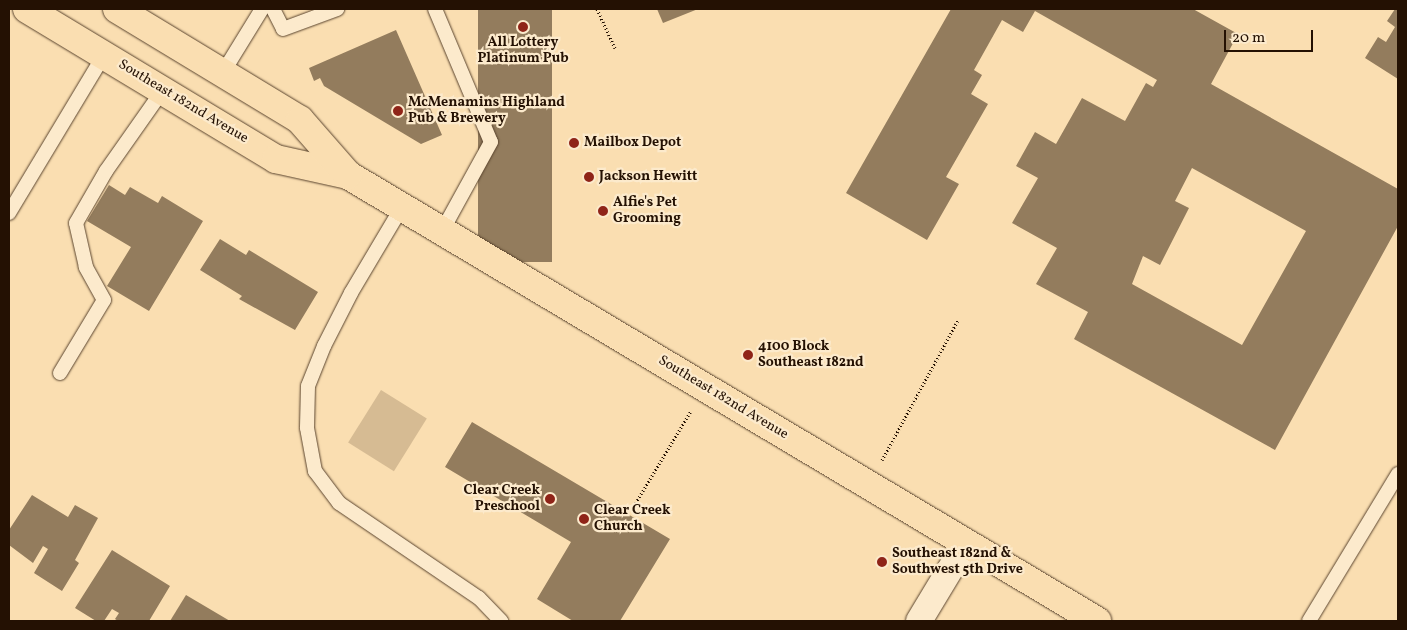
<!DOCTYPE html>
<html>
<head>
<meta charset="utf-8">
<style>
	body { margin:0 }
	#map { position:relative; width:1407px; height:630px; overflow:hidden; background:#fadeb1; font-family:Vollkorn,serif }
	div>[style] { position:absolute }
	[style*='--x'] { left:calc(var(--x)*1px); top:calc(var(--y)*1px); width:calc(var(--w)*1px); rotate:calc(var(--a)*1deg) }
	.green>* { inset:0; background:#d6bb93; transform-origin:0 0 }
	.building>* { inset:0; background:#937c5d; transform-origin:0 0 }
	.path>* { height:3px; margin-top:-1.5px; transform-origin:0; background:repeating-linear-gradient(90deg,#241103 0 1px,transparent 0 3.5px) }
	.roads { filter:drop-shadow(0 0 1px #5a442e) drop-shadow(0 0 1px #5a442e) }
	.lane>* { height:14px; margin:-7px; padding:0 7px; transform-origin:7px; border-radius:7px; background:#fceacc }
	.street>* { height:26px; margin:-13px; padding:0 13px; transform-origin:13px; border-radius:13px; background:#fceacc }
	.primary>* { height:28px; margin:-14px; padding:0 14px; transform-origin:14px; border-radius:14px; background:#fadeb1 }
	.dots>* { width:14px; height:14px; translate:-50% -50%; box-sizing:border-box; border:2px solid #fceacc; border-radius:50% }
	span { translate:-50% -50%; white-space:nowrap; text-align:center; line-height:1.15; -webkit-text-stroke:4.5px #fceacc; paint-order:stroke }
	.poi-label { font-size:14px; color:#241103; font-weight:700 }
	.left { translate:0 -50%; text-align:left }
	.right { translate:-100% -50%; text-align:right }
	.street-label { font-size:14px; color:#241103 }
	.frame { position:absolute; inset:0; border:10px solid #241103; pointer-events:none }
	.scale { position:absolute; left:1224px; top:30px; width:89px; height:22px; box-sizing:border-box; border:2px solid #241103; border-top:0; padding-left:6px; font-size:15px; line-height:18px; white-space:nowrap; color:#241103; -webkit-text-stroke:4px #fceacc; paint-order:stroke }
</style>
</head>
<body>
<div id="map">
	<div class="green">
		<i style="left:381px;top:390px;width:54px;height:62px;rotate:32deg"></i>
	</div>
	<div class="building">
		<i style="left:478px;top:9px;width:74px;height:253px"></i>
		<i style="clip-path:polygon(657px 9px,698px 9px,663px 23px)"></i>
		<i style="clip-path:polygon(evenodd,951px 9px,1193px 9px,1238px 34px,1211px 84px,1398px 189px,1398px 226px,1275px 450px,1074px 339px,1088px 312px,1036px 284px,1057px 248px,1012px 223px,1038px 178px,1016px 166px,1035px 132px,1056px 144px,1082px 98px,1125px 121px,1146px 83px,1153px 87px,1157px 80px,1035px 11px,1023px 32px,1002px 20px,974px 70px,982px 75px,971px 94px,988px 104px,946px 177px,959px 184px,927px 240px,846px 193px,951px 9px,1192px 168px,1306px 231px,1242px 345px,1132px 284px,1143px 256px,1160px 265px,1189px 208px,1175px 201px,1192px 168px)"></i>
		<i style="clip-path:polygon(1395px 9px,1398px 9px,1398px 79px,1365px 58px,1378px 37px,1386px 42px,1395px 27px,1387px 21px)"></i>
		<i style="clip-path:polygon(396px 30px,442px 135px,421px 144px,324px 86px,320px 78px,314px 81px,309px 68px)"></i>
		<i style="clip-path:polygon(109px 185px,125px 195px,130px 187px,158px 203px,162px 196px,203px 221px,149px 311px,107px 286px,131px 247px,87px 221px)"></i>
		<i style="clip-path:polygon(220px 239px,246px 255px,249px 250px,318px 292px,295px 330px,239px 299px,242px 296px,200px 270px)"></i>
		<i style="clip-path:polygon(472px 422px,670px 539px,620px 621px,573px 621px,537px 599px,571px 542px,445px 467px)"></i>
		<i style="clip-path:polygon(32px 495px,68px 517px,75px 505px,98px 518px,75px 560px,79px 563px,62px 591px,34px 573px,48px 549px,43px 546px,33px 563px,9px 545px,9px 530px)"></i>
		<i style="clip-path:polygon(112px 550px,170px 586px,149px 621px,118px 621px,115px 619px,119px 613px,112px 609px,104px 621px,96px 621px,75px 608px)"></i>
		<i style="clip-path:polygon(186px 595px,230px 621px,170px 621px)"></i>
	</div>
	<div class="path">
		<i style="--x:597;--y:9;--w:43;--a:65.2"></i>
		<i style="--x:882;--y:460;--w:159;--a:-61.5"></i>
		<i style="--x:632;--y:509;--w:114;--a:-59"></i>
	</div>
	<div class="roads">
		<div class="lane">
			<i style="--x:273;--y:9;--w:22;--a:63"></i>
			<i style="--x:283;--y:29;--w:58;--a:-20.3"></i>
			<i style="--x:435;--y:9;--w:144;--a:67.2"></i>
			<i style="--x:491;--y:142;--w:102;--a:118.8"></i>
			<i style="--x:222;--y:74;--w:76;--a:-58.4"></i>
			<i style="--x:402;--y:207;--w:100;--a:120.7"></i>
			<i style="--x:351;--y:293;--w:59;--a:117"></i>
			<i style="--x:324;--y:346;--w:43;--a:111.8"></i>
			<i style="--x:308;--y:386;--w:42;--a:91.4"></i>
			<i style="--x:307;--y:428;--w:44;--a:79.5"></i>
			<i style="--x:315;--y:471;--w:40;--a:53"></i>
			<i style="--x:339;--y:503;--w:169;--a:34.2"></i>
			<i style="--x:479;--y:598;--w:32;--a:46"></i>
			<i style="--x:9;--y:213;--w:184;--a:-59"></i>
			<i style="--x:60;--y:373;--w:85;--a:-58.9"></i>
			<i style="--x:104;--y:300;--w:38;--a:-119"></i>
			<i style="--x:86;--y:267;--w:45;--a:-102.8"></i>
			<i style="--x:76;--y:223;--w:60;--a:-60"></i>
			<i style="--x:106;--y:171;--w:99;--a:-54.9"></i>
			<i style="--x:1309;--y:621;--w:172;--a:-58.8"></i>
		</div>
		<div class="street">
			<i style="--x:919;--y:621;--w:91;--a:-58.9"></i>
		</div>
		<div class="primary">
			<i style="--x:27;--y:9;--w:291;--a:31.1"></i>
			<i style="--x:276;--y:159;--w:74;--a:12.5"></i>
			<i style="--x:348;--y:175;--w:872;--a:30.77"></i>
			<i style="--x:117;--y:9;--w:214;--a:31.2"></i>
			<i style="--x:300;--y:120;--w:73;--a:48.9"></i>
		</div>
	</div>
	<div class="dots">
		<i style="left:523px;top:27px;background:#8f2418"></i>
		<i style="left:398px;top:111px;background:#8f2418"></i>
		<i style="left:574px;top:143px;background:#8f2418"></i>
		<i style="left:589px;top:177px;background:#8f2418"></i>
		<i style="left:603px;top:211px;background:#8f2418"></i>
		<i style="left:748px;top:355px;background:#8f2418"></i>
		<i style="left:550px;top:499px;background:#8f2418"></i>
		<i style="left:584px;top:519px;background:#8f2418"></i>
		<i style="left:882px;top:562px;background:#8f2418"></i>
	</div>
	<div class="poi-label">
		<span style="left:523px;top:51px">All Lottery<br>Platinum Pub</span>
		<span class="left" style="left:408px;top:111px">McMenamins Highland<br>Pub &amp; Brewery</span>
		<span class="left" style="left:584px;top:143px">Mailbox Depot</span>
		<span class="left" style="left:599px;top:177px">Jackson Hewitt</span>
		<span class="left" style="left:613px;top:211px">Alfie's Pet<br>Grooming</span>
		<span class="left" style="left:758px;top:355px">4100 Block<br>Southeast 182nd</span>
		<span class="right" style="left:540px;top:499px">Clear Creek<br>Preschool</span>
		<span class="left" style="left:594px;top:519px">Clear Creek<br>Church</span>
		<span class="left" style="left:892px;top:562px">Southeast 182nd &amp;<br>Southwest 5th Drive</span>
	</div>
	<div class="street-label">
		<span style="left:183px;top:102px;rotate:31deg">Southeast 182nd Avenue</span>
		<span style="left:723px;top:398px;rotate:31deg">Southeast 182nd Avenue</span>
	</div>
	<div class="frame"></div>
	<div class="scale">20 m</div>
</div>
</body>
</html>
